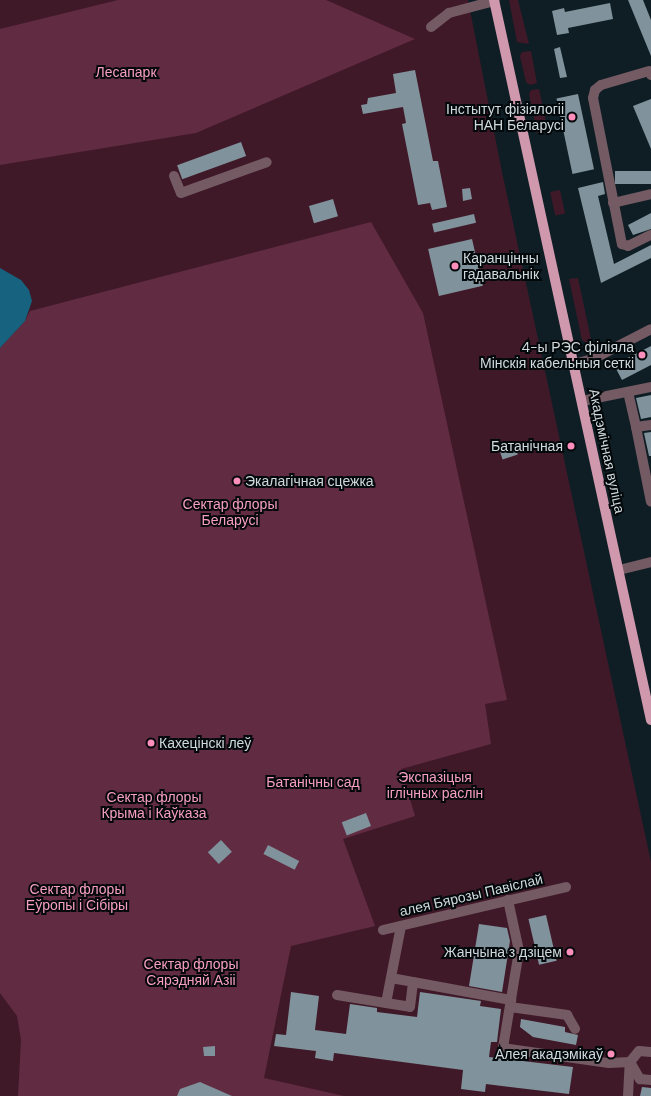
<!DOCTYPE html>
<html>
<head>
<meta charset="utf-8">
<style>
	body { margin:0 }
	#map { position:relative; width:651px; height:1096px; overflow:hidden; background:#0f1e25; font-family:"DM Sans",sans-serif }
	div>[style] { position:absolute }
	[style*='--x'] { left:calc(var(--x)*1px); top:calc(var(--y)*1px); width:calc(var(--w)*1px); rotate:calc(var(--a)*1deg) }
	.green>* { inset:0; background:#401929; transform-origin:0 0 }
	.forest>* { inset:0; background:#612b42 }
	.water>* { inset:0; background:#17627f }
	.building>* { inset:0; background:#80929b; transform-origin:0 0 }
	.minor>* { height:10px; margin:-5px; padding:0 5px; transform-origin:5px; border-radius:5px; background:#745a63 }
	.major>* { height:10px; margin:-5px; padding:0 5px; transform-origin:5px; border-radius:5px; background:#cf98ac }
	.dots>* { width:11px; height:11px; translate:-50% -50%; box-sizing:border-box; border:2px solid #03080a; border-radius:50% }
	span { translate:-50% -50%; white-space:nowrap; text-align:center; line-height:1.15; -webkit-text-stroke:4px #03080a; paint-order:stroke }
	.park-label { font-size:14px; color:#f89fc1 }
	.poi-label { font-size:14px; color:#d0dade }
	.right { translate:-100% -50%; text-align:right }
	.left { translate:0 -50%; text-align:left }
	.street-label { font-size:14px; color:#d0dade }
</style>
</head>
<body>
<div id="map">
	<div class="green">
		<i style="clip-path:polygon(0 0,468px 0,502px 172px,651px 862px,651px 1096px,0 1096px)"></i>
		<i style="clip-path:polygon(509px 0,518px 0,529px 44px,517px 42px)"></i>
		<i style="clip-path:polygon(531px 51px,537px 83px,530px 85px,526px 82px,520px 56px,522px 52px)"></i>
		<i style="clip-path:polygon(539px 89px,548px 131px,537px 133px,529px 94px,531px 90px)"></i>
		<i style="left:560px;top:190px;width:24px;height:10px;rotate:78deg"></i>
		<i style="clip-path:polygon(578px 278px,592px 344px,589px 345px,582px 340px,569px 279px)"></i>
	</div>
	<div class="forest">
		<i style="clip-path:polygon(118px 0,326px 0,415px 39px,196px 133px,0 165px,0 29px)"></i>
		<i style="clip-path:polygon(371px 222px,423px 313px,507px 700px,485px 704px,491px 744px,401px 769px,415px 816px,343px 839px,375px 926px,291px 946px,264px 1078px,344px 1096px,18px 1096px,21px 1040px,17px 1016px,0 993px,0 348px,25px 321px,30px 311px)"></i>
	</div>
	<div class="water">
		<i style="clip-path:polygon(0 268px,21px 280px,29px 290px,32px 301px,25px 321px,0 348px)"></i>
	</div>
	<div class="building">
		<i style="clip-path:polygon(628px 0,643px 0,651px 20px,651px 56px)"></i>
		<i style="clip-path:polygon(610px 3px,613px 19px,568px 28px,569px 33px,557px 35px,552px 11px,564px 8px,565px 12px)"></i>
		<i style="clip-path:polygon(560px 47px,567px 77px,560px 78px,554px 49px)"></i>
		<i style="clip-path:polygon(415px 70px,433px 161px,438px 161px,447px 207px,432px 210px,430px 203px,418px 205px,402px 124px,406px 123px,403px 107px,363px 114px,361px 105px,367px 104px,368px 98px,396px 93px,393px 74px)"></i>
		<i style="left:578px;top:94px;width:77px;height:22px;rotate:78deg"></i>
		<i style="clip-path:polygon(651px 99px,651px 149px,633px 106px)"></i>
		<i style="left:241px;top:142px;width:15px;height:68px;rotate:70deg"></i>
		<i style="left:651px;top:171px;width:13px;height:36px;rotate:90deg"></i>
		<i style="clip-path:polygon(603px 182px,605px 194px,598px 196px,614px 264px,651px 245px,651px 258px,601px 283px,578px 188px)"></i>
		<i style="clip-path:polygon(470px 188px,472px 199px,463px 201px,462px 189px)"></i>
		<i style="left:333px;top:199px;width:18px;height:25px;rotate:74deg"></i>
		<i style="clip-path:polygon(651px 213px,651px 229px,633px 235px,628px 225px)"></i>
		<i style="left:474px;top:214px;width:9px;height:43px;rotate:77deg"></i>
		<i style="left:472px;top:239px;width:48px;height:45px;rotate:77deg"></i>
		<i style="clip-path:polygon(651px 346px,651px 365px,622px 380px,614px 365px)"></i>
		<i style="clip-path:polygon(651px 395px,651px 417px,641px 419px,636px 398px)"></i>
		<i style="clip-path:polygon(651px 432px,651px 456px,649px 456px,644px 433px)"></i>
		<i style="left:515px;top:446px;width:9px;height:16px;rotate:72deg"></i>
		<i style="left:366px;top:813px;width:14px;height:26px;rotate:69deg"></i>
		<i style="left:221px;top:840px;width:16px;height:18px;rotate:47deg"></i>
		<i style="left:268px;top:845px;width:35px;height:10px;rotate:27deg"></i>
		<i style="left:546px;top:915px;width:47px;height:18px;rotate:77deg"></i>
		<i style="clip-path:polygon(479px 924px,507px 928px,510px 941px,502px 992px,469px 986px)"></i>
		<i style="clip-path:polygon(291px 992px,319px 996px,315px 1030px,346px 1034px,350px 1004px,377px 1008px,377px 1012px,417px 1017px,420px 992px,481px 1001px,480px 1006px,501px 1009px,497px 1042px,491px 1042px,489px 1057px,573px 1067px,569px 1094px,486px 1084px,485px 1092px,461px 1089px,463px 1070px,334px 1053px,333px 1061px,315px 1058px,316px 1051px,274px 1046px,276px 1034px,286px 1035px)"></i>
		<i style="clip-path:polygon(521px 1019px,565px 1027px,565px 1032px,578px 1035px,576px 1045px,533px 1037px,520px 1027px)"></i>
		<i style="clip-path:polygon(215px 1046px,215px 1056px,204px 1056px,203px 1047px)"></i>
		<i style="clip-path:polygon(200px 1082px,232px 1096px,177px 1096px,180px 1089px)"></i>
		<i style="clip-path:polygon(642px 1087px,651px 1088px,651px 1096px,640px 1096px)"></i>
	</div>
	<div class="minor">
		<i style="--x:431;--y:27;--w:23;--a:-38"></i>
		<i style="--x:449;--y:13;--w:47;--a:-14.9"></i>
		<i style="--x:651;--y:75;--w:4;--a:-117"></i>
		<i style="--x:649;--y:71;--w:50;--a:163.7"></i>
		<i style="--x:601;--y:85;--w:8;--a:140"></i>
		<i style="--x:595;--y:90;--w:8;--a:104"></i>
		<i style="--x:593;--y:98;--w:149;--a:78.8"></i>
		<i style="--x:622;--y:244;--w:6;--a:18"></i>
		<i style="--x:628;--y:246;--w:25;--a:-26"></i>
		<i style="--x:174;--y:176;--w:18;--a:68"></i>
		<i style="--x:181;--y:193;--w:91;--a:-19.8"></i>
		<i style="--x:613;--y:203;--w:39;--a:-13"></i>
		<i style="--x:574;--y:364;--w:20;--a:-15"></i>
		<i style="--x:593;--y:359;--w:65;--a:-27.3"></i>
		<i style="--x:628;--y:392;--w:36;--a:77"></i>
		<i style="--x:636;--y:427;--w:15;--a:-8"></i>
		<i style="--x:582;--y:401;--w:70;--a:-11.5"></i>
		<i style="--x:636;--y:427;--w:76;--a:78.7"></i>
		<i style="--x:619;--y:570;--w:33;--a:-14"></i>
		<i style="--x:508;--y:900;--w:52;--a:77.8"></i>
		<i style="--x:519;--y:951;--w:98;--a:99.4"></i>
		<i style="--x:503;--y:1048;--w:107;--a:8.1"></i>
		<i style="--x:609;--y:1063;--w:21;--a:-3"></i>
		<i style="--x:401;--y:926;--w:78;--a:101"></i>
		<i style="--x:386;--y:1003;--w:24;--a:9"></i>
		<i style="--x:410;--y:1007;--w:25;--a:-83"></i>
		<i style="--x:413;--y:982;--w:100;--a:10.4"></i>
		<i style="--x:383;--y:930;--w:188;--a:-13.2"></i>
		<i style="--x:391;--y:978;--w:22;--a:10"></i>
		<i style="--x:337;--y:995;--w:50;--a:9.3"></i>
		<i style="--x:510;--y:1007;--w:58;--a:8"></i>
		<i style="--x:567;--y:1015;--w:16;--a:60"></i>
		<i style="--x:630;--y:1062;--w:20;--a:60"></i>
		<i style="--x:640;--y:1079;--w:11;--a:5"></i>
		<i style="--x:628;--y:1096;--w:34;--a:-87"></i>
		<i style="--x:630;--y:1062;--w:14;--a:-51"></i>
		<i style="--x:639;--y:1051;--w:12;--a:5"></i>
	</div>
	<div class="major">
		<i style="--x:494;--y:0;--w:737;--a:77.7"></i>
	</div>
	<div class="dots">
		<i style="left:572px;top:117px;background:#fe8ebb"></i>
		<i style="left:455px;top:266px;background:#fe8ebb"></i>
		<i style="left:642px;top:355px;background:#fe8ebb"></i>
		<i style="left:571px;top:446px;background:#fe8ebb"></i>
		<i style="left:237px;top:481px;background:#fe8ebb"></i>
		<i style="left:151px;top:743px;background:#fe8ebb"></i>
		<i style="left:570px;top:952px;background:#fe8ebb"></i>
		<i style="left:611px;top:1054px;background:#fe8ebb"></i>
	</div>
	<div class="park-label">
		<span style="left:126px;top:72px">Лесапарк</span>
		<span style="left:230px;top:512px">Сектар флоры<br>Беларусі</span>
		<span style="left:435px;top:785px">Экспазіцыя<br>іглічных раслін</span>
		<span style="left:313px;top:782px">Батанічны сад</span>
		<span style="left:154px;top:805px">Сектар флоры<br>Крыма і Каўказа</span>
		<span style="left:77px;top:897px">Сектар флоры<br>Еўропы і Сібіры</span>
		<span style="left:191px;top:972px">Сектар флоры<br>Сярэдняй Азіі</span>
	</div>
	<div class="poi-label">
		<span class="right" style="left:564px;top:117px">Інстытут фізіялогіі<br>НАН Беларусі</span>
		<span class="left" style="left:463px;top:266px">Каранцінны<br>гадавальнік</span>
		<span class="right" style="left:634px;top:355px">4-ы РЭС філіяла<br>Мінскія кабельныя сеткі</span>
		<span class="right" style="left:563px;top:446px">Батанічная</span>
		<span class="left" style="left:245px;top:481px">Экалагічная сцежка</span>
		<span class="left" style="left:159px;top:743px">Кахецінскі леў</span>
		<span class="right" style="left:562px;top:952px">Жанчына з дзіцем</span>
		<span class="right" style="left:603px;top:1054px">Алея акадэмікаў</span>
	</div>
	<div class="street-label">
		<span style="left:607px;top:451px;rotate:78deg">Акадэмічная вуліца</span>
		<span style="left:471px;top:895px;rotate:-13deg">алея Бярозы Павіслай</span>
	</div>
</div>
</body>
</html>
